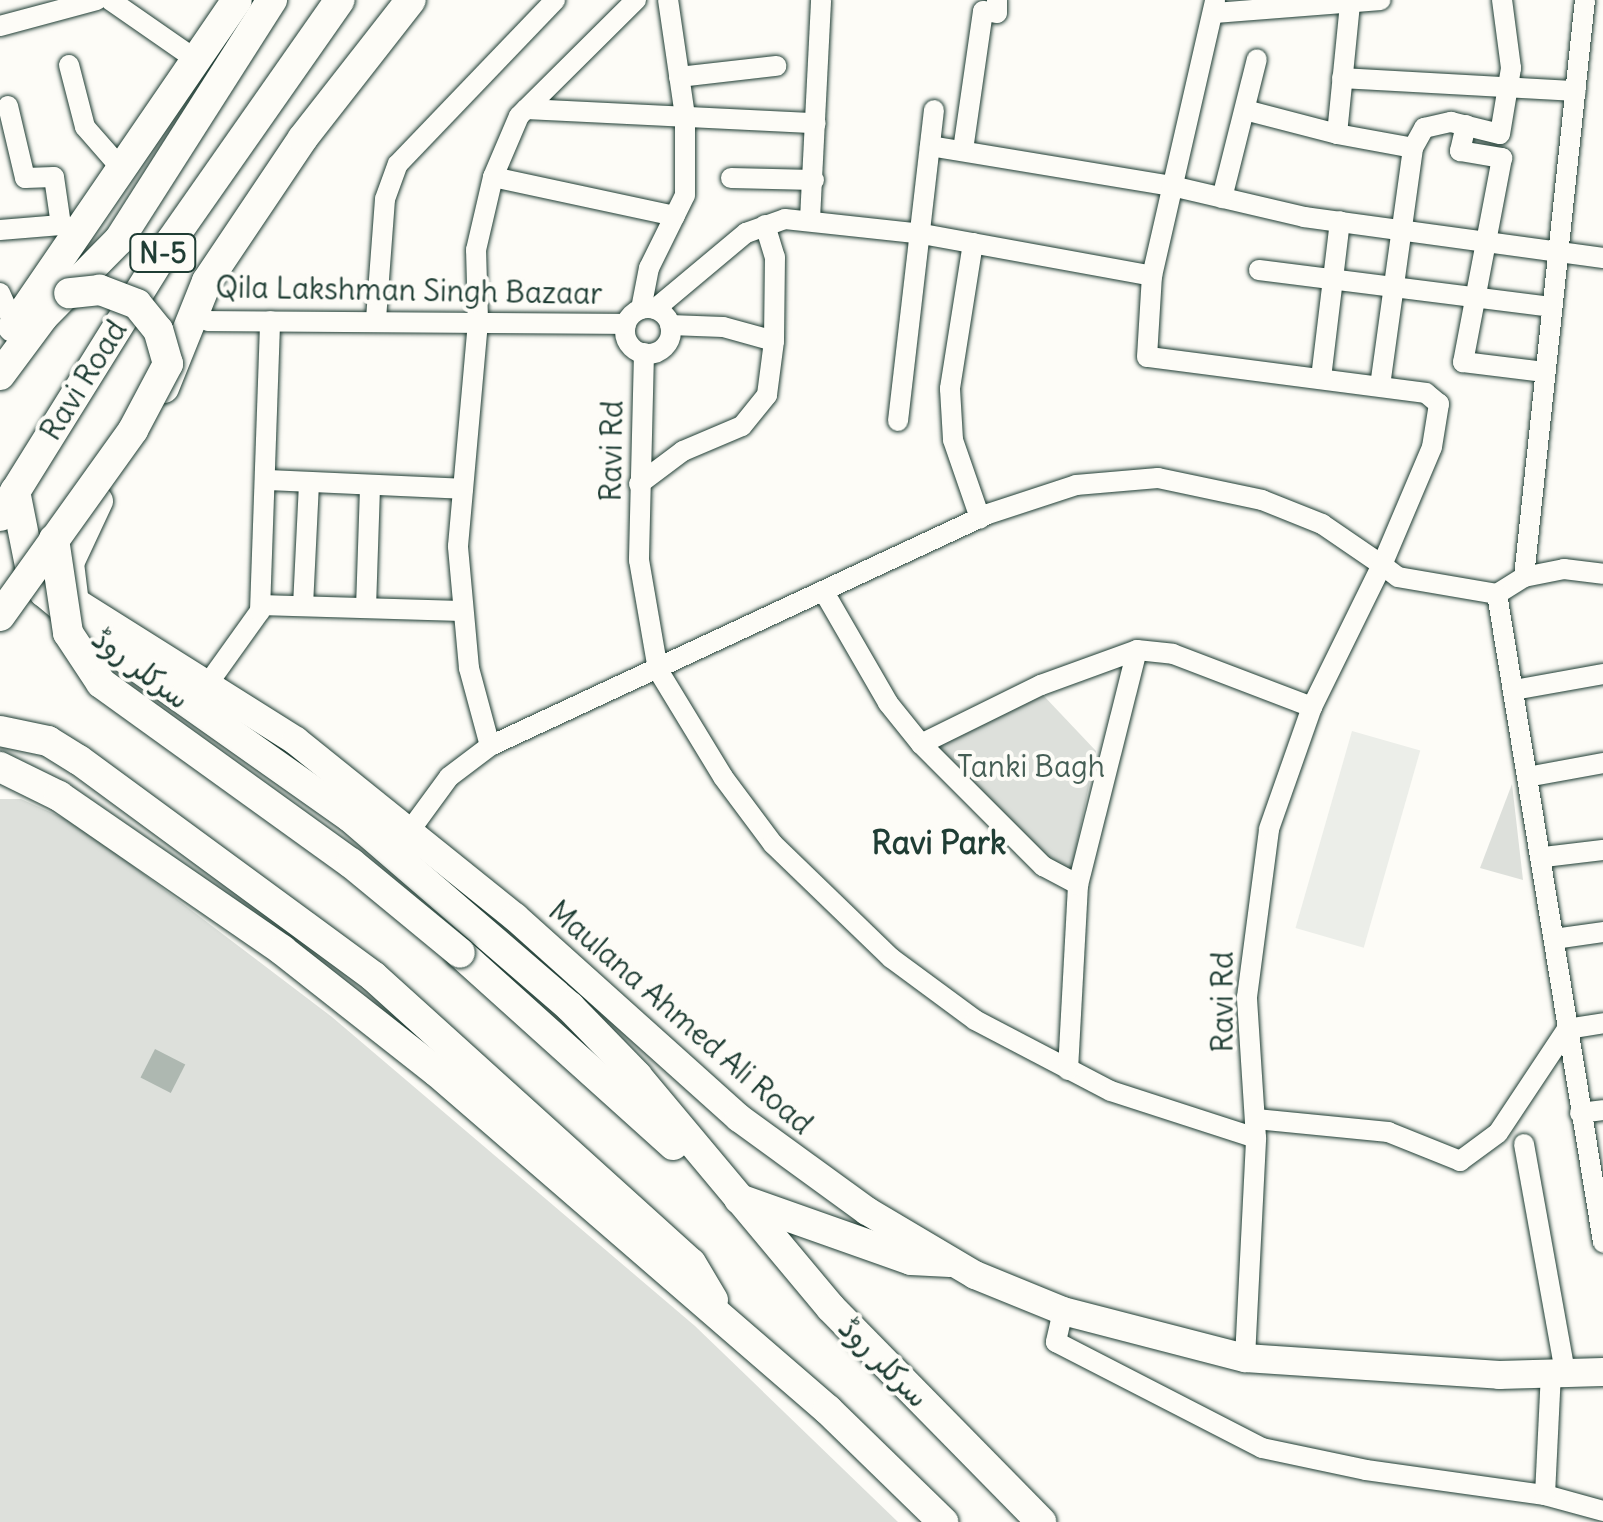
<!DOCTYPE html>
<html>
<head>
<meta charset="utf-8">
<style>
	body { margin:0 }
	#map { position:relative; width:1603px; height:1522px; overflow:hidden; background:#fdfcf7; font-family:Delius,"Playpen Sans Arabic",sans-serif }
	div>[style] { position:absolute }
	[style*='--x'] { left:calc(var(--x)*1px); top:calc(var(--y)*1px); width:calc(var(--w)*1px); rotate:calc(var(--a)*1deg) }
	.built>* { inset:0; background:#eceee9; transform-origin:0 0 }
	.green>* { inset:0; background:#dde0db }
	.water>* { inset:0; background:#aeb8b1; transform-origin:0 0 }
	.roads { filter:drop-shadow(0 0 2px #1f3d34) drop-shadow(0 0 2px #1f3d34) }
	.street>* { height:20px; margin:-10px; padding:0 10px; transform-origin:10px; border-radius:10px; background:#fdfcf7 }
	.street>.ring { margin:-10px; padding:0; box-sizing:content-box; background:none; border:20px solid #fdfcf7; border-radius:50% }
	.secondary>* { height:28px; margin:-14px; padding:0 14px; transform-origin:14px; border-radius:14px; background:#fdfcf7 }
	.primary>* { height:30px; margin:-15px; padding:0 15px; transform-origin:15px; border-radius:15px; background:#fdfcf7 }
	.bridges { filter:drop-shadow(0 0 2px #1f3d34) drop-shadow(0 0 2px #1f3d34) }
	.primary-bridge>* { height:30px; margin:-15px; padding:0 15px; transform-origin:15px; border-radius:15px; background:#fdfcf7 }
	span { translate:-50% -50%; white-space:nowrap; text-align:center; line-height:1.15; -webkit-text-stroke:8px #fdfcf7; paint-order:stroke }
	.shield-label span { padding:2px 8px; background:#fdfcf7; border:2px solid; border-radius:8px; -webkit-text-stroke-width:0 }
	.shield-label { font-size:28px; color:#1f3d34; font-weight:700 }
	.street-label { font-size:30px; color:#1f3d34 }
	.park-label { font-size:30px; color:#455e55 }
	.neighbourhood-label { font-size:32px; color:#1f3d34; font-weight:700 }
</style>
</head>
<body>
<div id="map">
	<div class="built">
		<i style="left:1352px;top:731px;width:71px;height:205px;rotate:16deg"></i>
	</div>
	<div class="green">
		<i style="clip-path:polygon(1043px 695px,1096px 751px,1071px 873px,1043px 859px,930px 746px)"></i>
		<i style="clip-path:polygon(1512px 784px,1523px 880px,1480px 868px)"></i>
		<i style="clip-path:polygon(0 799px,21px 799px,79px 825px,332px 1017px,695px 1326px,898px 1522px,0 1522px)"></i>
	</div>
	<div class="water">
		<i style="left:155px;top:1049px;width:34px;height:32px;rotate:27deg"></i>
	</div>
	<div class="roads">
		<div class="street">
			<i style="--x:110;--y:0;--w:103;--a:34.8"></i>
			<i style="--x:1215;--y:13;--w:166;--a:-4.5"></i>
			<i style="--x:0;--y:26;--w:100;--a:-15"></i>
			<i style="--x:69;--y:65;--w:64;--a:75.5"></i>
			<i style="--x:85;--y:127;--w:53;--a:48.8"></i>
			<i style="--x:679;--y:77;--w:98;--a:-6.5"></i>
			<i style="--x:1342;--y:78;--w:234;--a:3.2"></i>
			<i style="--x:8;--y:106;--w:74;--a:76.7"></i>
			<i style="--x:25;--y:178;--w:29;--a:-2"></i>
			<i style="--x:54;--y:177;--w:49;--a:81.7"></i>
			<i style="--x:61;--y:225;--w:19;--a:35"></i>
			<i style="--x:526;--y:109;--w:290;--a:2.8"></i>
			<i style="--x:1245;--y:110;--w:95;--a:14.6"></i>
			<i style="--x:1337;--y:134;--w:132;--a:-84.3"></i>
			<i style="--x:1466;--y:125;--w:27;--a:103"></i>
			<i style="--x:1460;--y:151;--w:43;--a:9.5"></i>
			<i style="--x:1502;--y:158;--w:208;--a:100.8"></i>
			<i style="--x:1463;--y:362;--w:82;--a:7"></i>
			<i style="--x:1337;--y:134;--w:77;--a:10.4"></i>
			<i style="--x:930;--y:146;--w:245;--a:9.4"></i>
			<i style="--x:1172;--y:186;--w:136;--a:13.2"></i>
			<i style="--x:1304;--y:217;--w:302;--a:7.8"></i>
			<i style="--x:963;--y:150;--w:140;--a:-81.8"></i>
			<i style="--x:983;--y:11;--w:14;--a:8"></i>
			<i style="--x:997;--y:13;--w:13;--a:-90"></i>
			<i style="--x:493;--y:177;--w:186;--a:12.1"></i>
			<i style="--x:731;--y:178;--w:83;--a:1.4"></i>
			<i style="--x:1222;--y:198;--w:143;--a:-75.9"></i>
			<i style="--x:810;--y:219;--w:219;--a:-87.1"></i>
			<i style="--x:765;--y:225;--w:34;--a:73"></i>
			<i style="--x:775;--y:257;--w:84;--a:90.7"></i>
			<i style="--x:0;--y:230;--w:61;--a:-4.7"></i>
			<i style="--x:973;--y:243;--w:148;--a:99"></i>
			<i style="--x:950;--y:389;--w:51;--a:86.6"></i>
			<i style="--x:953;--y:440;--w:83;--a:70.9"></i>
			<i style="--x:1259;--y:270;--w:294;--a:7.2"></i>
			<i style="--x:0;--y:293;--w:35;--a:66"></i>
			<i class="ring" style="left:625px;top:308px;width:26px;height:26px"></i>
			<i style="--x:641;--y:309;--w:42;--a:-79"></i>
			<i style="--x:649;--y:268;--w:81;--a:-63.7"></i>
			<i style="--x:685;--y:195;--w:79;--a:-90"></i>
			<i style="--x:685;--y:116;--w:117;--a:-98.3"></i>
			<i style="--x:655;--y:309;--w:119;--a:-39.9"></i>
			<i style="--x:746;--y:233;--w:41;--a:-19.7"></i>
			<i style="--x:785;--y:219;--w:138;--a:6.2"></i>
			<i style="--x:922;--y:234;--w:234;--a:10.3"></i>
			<i style="--x:193;--y:312;--w:17;--a:31"></i>
			<i style="--x:208;--y:321;--w:418;--a:0.4"></i>
			<i style="--x:376;--y:319;--w:120;--a:-85.7"></i>
			<i style="--x:385;--y:199;--w:37;--a:-70"></i>
			<i style="--x:398;--y:164;--w:227;--a:-46.2"></i>
			<i style="--x:644;--y:353;--w:207;--a:91.4"></i>
			<i style="--x:639;--y:560;--w:112;--a:80.2"></i>
			<i style="--x:658;--y:670;--w:125;--a:58.7"></i>
			<i style="--x:723;--y:777;--w:84;--a:53.3"></i>
			<i style="--x:773;--y:844;--w:164;--a:44"></i>
			<i style="--x:891;--y:958;--w:104;--a:36.4"></i>
			<i style="--x:975;--y:1020;--w:153;--a:27.6"></i>
			<i style="--x:1111;--y:1091;--w:152;--a:18"></i>
			<i style="--x:1321;--y:378;--w:158;--a:-83.1"></i>
			<i style="--x:1380;--y:386;--w:240;--a:-82.1"></i>
			<i style="--x:1413;--y:148;--w:23;--a:-61"></i>
			<i style="--x:1424;--y:128;--w:28;--a:-13"></i>
			<i style="--x:1451;--y:122;--w:50;--a:13.8"></i>
			<i style="--x:1500;--y:134;--w:67;--a:-80.5"></i>
			<i style="--x:1511;--y:68;--w:69;--a:-97.5"></i>
			<i style="--x:898;--y:421;--w:313;--a:-83.4"></i>
			<i style="--x:267;--y:480;--w:196;--a:2.6"></i>
			<i style="--x:639;--y:484;--w:55;--a:-36.9"></i>
			<i style="--x:683;--y:451;--w:64;--a:-23"></i>
			<i style="--x:742;--y:426;--w:40;--a:-51"></i>
			<i style="--x:767;--y:395;--w:54;--a:-82.6"></i>
			<i style="--x:774;--y:341;--w:53;--a:-164.6"></i>
			<i style="--x:723;--y:327;--w:53;--a:-177.8"></i>
			<i style="--x:1524;--y:577;--w:580;--a:-83.97"></i>
			<i style="--x:824;--y:592;--w:128;--a:60"></i>
			<i style="--x:888;--y:703;--w:53;--a:51.2"></i>
			<i style="--x:921;--y:744;--w:173;--a:45"></i>
			<i style="--x:1043;--y:866;--w:40;--a:28"></i>
			<i style="--x:1497;--y:594;--w:32;--a:-32"></i>
			<i style="--x:1524;--y:577;--w:41;--a:-11.3"></i>
			<i style="--x:1564;--y:569;--w:39;--a:7"></i>
			<i style="--x:261;--y:605;--w:199;--a:1.7"></i>
			<i style="--x:303;--y:606;--w:124;--a:-87.2"></i>
			<i style="--x:366;--y:608;--w:123;--a:-88.1"></i>
			<i style="--x:207;--y:685;--w:91;--a:-54.4"></i>
			<i style="--x:260;--y:611;--w:290;--a:-88"></i>
			<i style="--x:1514;--y:690;--w:90;--a:-10.2"></i>
			<i style="--x:921;--y:744;--w:134;--a:-26.2"></i>
			<i style="--x:1041;--y:685;--w:102;--a:-20"></i>
			<i style="--x:1137;--y:650;--w:36;--a:6"></i>
			<i style="--x:1173;--y:654;--w:149;--a:20.9"></i>
			<i style="--x:490;--y:746;--w:81;--a:-105.1"></i>
			<i style="--x:469;--y:668;--w:122;--a:-95.2"></i>
			<i style="--x:458;--y:546;--w:227;--a:-84.9"></i>
			<i style="--x:478;--y:320;--w:70;--a:-91.6"></i>
			<i style="--x:476;--y:250;--w:75;--a:-76.9"></i>
			<i style="--x:493;--y:177;--w:66;--a:-66.9"></i>
			<i style="--x:519;--y:116;--w:165;--a:-44.8"></i>
			<i style="--x:1527;--y:777;--w:77;--a:-10.4"></i>
			<i style="--x:411;--y:829;--w:64;--a:-53.8"></i>
			<i style="--x:449;--y:777;--w:51;--a:-37.1"></i>
			<i style="--x:490;--y:746;--w:549;--a:-24.98"></i>
			<i style="--x:988;--y:514;--w:93;--a:-18.2"></i>
			<i style="--x:1076;--y:485;--w:82;--a:-4.9"></i>
			<i style="--x:1158;--y:478;--w:106;--a:11.9"></i>
			<i style="--x:1262;--y:500;--w:65;--a:21.8"></i>
			<i style="--x:1322;--y:524;--w:73;--a:34.3"></i>
			<i style="--x:1382;--y:565;--w:128;--a:-67"></i>
			<i style="--x:1432;--y:447;--w:44;--a:-80.8"></i>
			<i style="--x:1439;--y:404;--w:17;--a:-140"></i>
			<i style="--x:1426;--y:393;--w:281;--a:-172.6"></i>
			<i style="--x:1147;--y:357;--w:81;--a:-86.5"></i>
			<i style="--x:1152;--y:276;--w:283;--a:-77.1"></i>
			<i style="--x:1544;--y:857;--w:59;--a:-6.8"></i>
			<i style="--x:1554;--y:939;--w:49;--a:-8.1"></i>
			<i style="--x:1068;--y:1070;--w:185;--a:-86.9"></i>
			<i style="--x:1078;--y:885;--w:242;--a:-75.9"></i>
			<i style="--x:1580;--y:1113;--w:23;--a:-7"></i>
			<i style="--x:1256;--y:1119;--w:133;--a:5.6"></i>
			<i style="--x:1388;--y:1132;--w:78;--a:21.9"></i>
			<i style="--x:1460;--y:1161;--w:47;--a:-36.4"></i>
			<i style="--x:1498;--y:1133;--w:125;--a:-56.4"></i>
			<i style="--x:1567;--y:1029;--w:36;--a:-9"></i>
			<i style="--x:1524;--y:1144;--w:233;--a:79.8"></i>
			<i style="--x:1063;--y:1311;--w:32;--a:103"></i>
			<i style="--x:1056;--y:1342;--w:232;--a:27.2"></i>
			<i style="--x:1262;--y:1448;--w:106;--a:11.9"></i>
			<i style="--x:1366;--y:1470;--w:181;--a:8"></i>
			<i style="--x:1545;--y:1495;--w:60;--a:15.4"></i>
			<i style="--x:1245;--y:1358;--w:220;--a:-87.1"></i>
			<i style="--x:1256;--y:1138;--w:141;--a:-93.7"></i>
			<i style="--x:1247;--y:997;--w:169;--a:-82.5"></i>
			<i style="--x:1269;--y:829;--w:129;--a:-70.6"></i>
			<i style="--x:1312;--y:707;--w:158;--a:-63.8"></i>
			<i style="--x:1382;--y:565;--w:20;--a:37"></i>
			<i style="--x:1398;--y:577;--w:100;--a:9.7"></i>
			<i style="--x:1497;--y:594;--w:657;--a:80.71"></i>
			<i style="--x:1545;--y:1495;--w:123;--a:-87.2"></i>
		</div>
		<div class="secondary">
			<i style="--x:74;--y:601;--w:262;--a:32.2"></i>
			<i style="--x:296;--y:741;--w:281;--a:38.8"></i>
			<i style="--x:515;--y:917;--w:301;--a:41.9"></i>
			<i style="--x:739;--y:1118;--w:158;--a:36"></i>
			<i style="--x:867;--y:1211;--w:126;--a:30.7"></i>
			<i style="--x:975;--y:1275;--w:95;--a:22.2"></i>
			<i style="--x:1063;--y:1311;--w:188;--a:14.5"></i>
			<i style="--x:1245;--y:1358;--w:255;--a:3.8"></i>
			<i style="--x:1499;--y:1375;--w:104;--a:-1.7"></i>
		</div>
		<div class="primary">
			<i style="--x:13;--y:327;--w:396;--a:-55.6"></i>
			<i style="--x:0;--y:375;--w:72;--a:-53.4"></i>
			<i style="--x:43;--y:317;--w:108;--a:-45.4"></i>
			<i style="--x:119;--y:240;--w:285;--a:-57.5"></i>
			<i style="--x:164;--y:388;--w:115;--a:-68.1"></i>
			<i style="--x:207;--y:281;--w:172;--a:-56.1"></i>
			<i style="--x:303;--y:138;--w:175;--a:-52"></i>
			<i style="--x:15;--y:491;--w:82;--a:78.7"></i>
			<i style="--x:31;--y:571;--w:25;--a:58"></i>
			<i style="--x:44;--y:592;--w:45;--a:39.6"></i>
			<i style="--x:98;--y:501;--w:68;--a:115.1"></i>
			<i style="--x:69;--y:563;--w:38;--a:83"></i>
			<i style="--x:74;--y:601;--w:38;--a:62"></i>
			<i style="--x:92;--y:635;--w:316;--a:35.2"></i>
			<i style="--x:350;--y:817;--w:291;--a:40.8"></i>
			<i style="--x:570;--y:1007;--w:96;--a:45.8"></i>
			<i style="--x:637;--y:1076;--w:302;--a:50.1"></i>
			<i style="--x:831;--y:1308;--w:300;--a:45.5"></i>
			<i style="--x:0;--y:516;--w:324;--a:-58.1"></i>
			<i style="--x:171;--y:241;--w:294;--a:-55"></i>
			<i style="--x:0;--y:731;--w:49;--a:11.8"></i>
			<i style="--x:48;--y:741;--w:36;--a:32"></i>
			<i style="--x:79;--y:760;--w:365;--a:36.3"></i>
			<i style="--x:373;--y:976;--w:428;--a:42.1"></i>
			<i style="--x:691;--y:1263;--w:43;--a:59.3"></i>
			<i style="--x:0;--y:767;--w:66;--a:26.2"></i>
			<i style="--x:59;--y:796;--w:271;--a:34.6"></i>
			<i style="--x:282;--y:950;--w:197;--a:38.2"></i>
			<i style="--x:437;--y:1072;--w:517;--a:40.84"></i>
			<i style="--x:828;--y:1410;--w:161;--a:44.2"></i>
			<i style="--x:460;--y:953;--w:287;--a:42"></i>
			<i style="--x:739;--y:1199;--w:182;--a:19.5"></i>
			<i style="--x:911;--y:1260;--w:39;--a:3"></i>
		</div>
	</div>
	<div class="bridges">
		<div class="primary-bridge">
			<i style="--x:54;--y:539;--w:95;--a:81.5"></i>
			<i style="--x:68;--y:633;--w:60;--a:56.6"></i>
			<i style="--x:101;--y:683;--w:308;--a:35.8"></i>
			<i style="--x:351;--y:863;--w:141;--a:39.5"></i>
			<i style="--x:0;--y:616;--w:229;--a:-54.4"></i>
			<i style="--x:133;--y:430;--w:75;--a:-62.1"></i>
			<i style="--x:168;--y:364;--w:35;--a:-106"></i>
			<i style="--x:158;--y:330;--w:33;--a:-129"></i>
			<i style="--x:137;--y:304;--w:40;--a:-159"></i>
			<i style="--x:100;--y:290;--w:31;--a:174"></i>
		</div>
	</div>
	<div class="shield-label">
		<span style="left:163px;top:253px">N-5</span>
	</div>
	<div class="street-label">
		<span style="left:409px;top:290px;rotate:1deg">Qila Lakshman Singh Bazaar</span>
		<span style="left:83px;top:380px;rotate:-58deg">Ravi Road</span>
		<span style="left:611px;top:451px;rotate:-89deg">Ravi Rd</span>
		<span style="left:141px;top:668px;rotate:37deg">سرکلر روڈ</span>
		<span style="left:1222px;top:1002px;rotate:-90deg">Ravi Rd</span>
		<span style="left:681px;top:1017px;rotate:41deg">Maulana Ahmed Ali Road</span>
		<span style="left:884px;top:1362px;rotate:45deg">سرکلر روڈ</span>
	</div>
	<div class="park-label">
		<span style="left:1031px;top:766px">Tanki Bagh</span>
	</div>
	<div class="neighbourhood-label">
		<span style="left:939px;top:843px">Ravi Park</span>
	</div>
</div>
</body>
</html>
